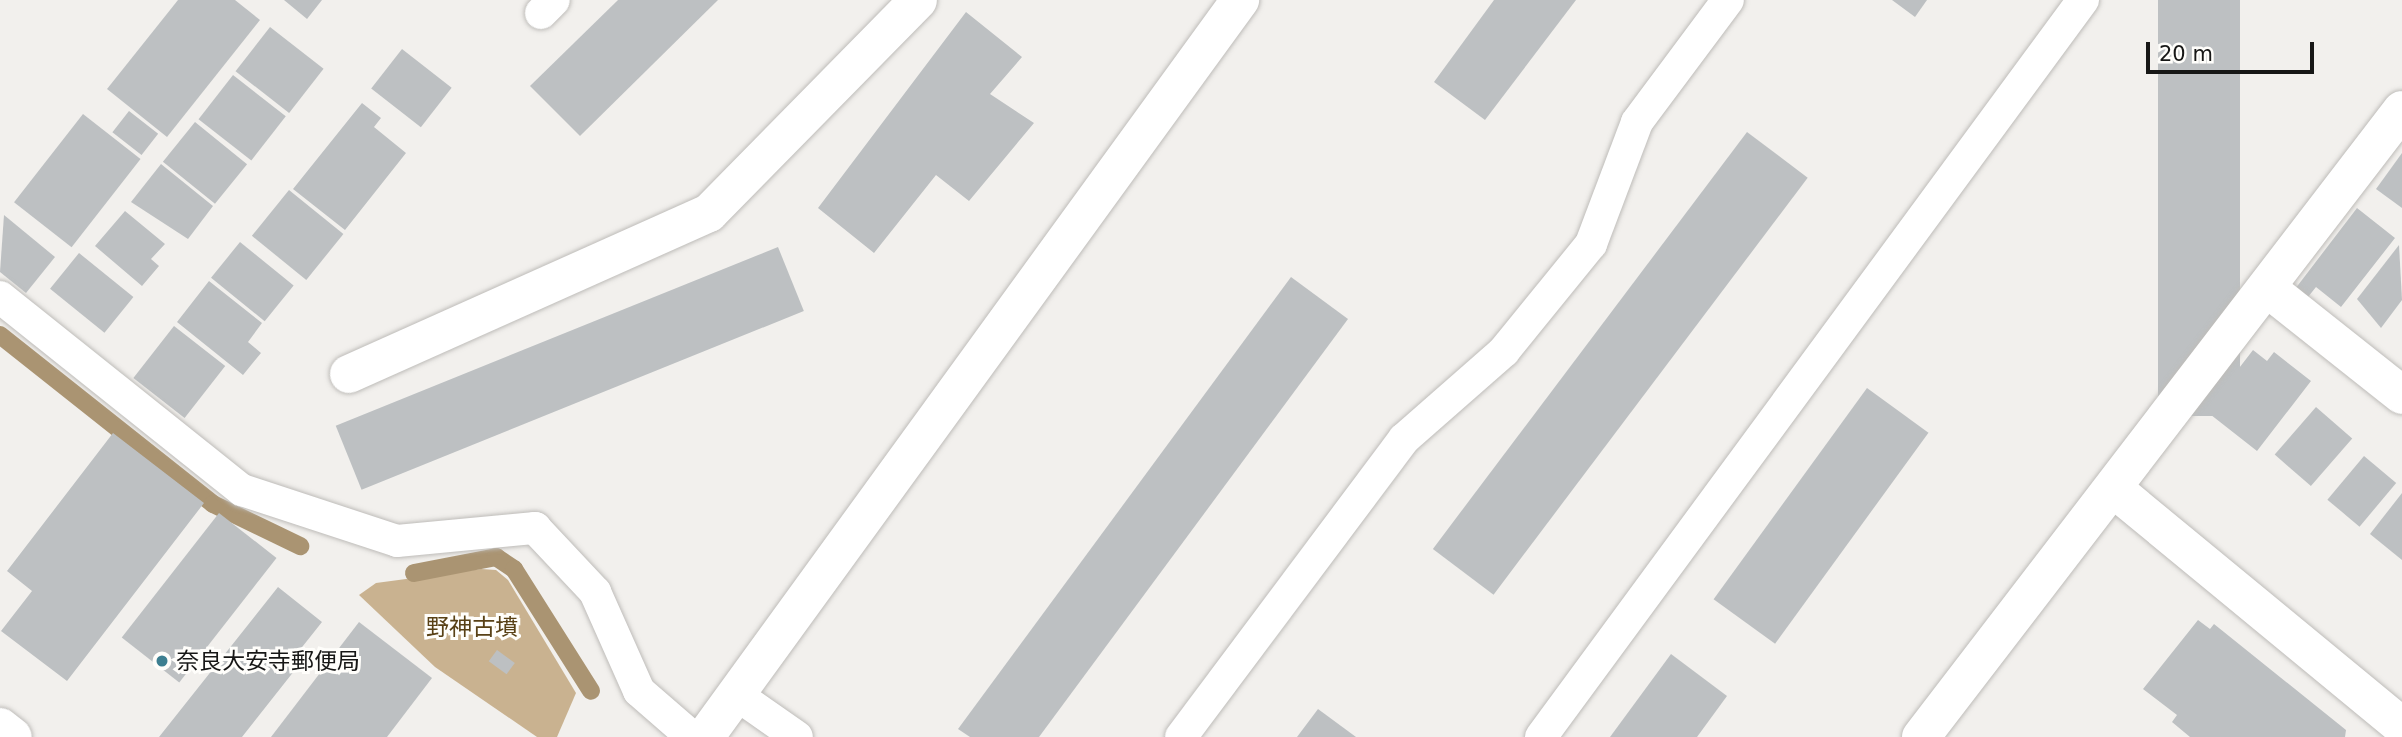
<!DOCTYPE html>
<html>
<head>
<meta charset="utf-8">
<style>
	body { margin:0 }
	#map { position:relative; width:2402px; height:737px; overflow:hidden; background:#f2f0ed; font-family:"DejaVu Sans","Noto Sans JP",sans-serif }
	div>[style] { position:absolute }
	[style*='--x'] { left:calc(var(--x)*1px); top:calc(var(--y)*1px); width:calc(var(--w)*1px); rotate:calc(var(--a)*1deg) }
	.forest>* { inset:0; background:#c9b290 }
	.stream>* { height:18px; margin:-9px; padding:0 9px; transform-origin:9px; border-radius:9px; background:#aa9472 }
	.building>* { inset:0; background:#bdc0c2; transform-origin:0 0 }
	.roads { filter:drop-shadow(0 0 2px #bebcb9) drop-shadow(0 0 2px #bebcb9) }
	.service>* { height:32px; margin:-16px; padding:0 16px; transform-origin:16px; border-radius:16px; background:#fff }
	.pedestrian>* { height:38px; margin:-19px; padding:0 19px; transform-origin:19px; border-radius:19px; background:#fff }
	.minor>* { height:38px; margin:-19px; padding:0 19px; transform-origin:19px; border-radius:19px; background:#fff }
	.secondary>* { height:38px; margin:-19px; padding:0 19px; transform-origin:19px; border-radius:19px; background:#fff }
	.dots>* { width:19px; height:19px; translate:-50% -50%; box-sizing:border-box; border:4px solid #fffefb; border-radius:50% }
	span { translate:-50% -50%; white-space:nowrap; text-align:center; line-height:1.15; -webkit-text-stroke:6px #fffefb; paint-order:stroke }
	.park-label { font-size:23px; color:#594116 }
	.poi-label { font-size:23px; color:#171716 }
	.left { translate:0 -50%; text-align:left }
	.scale { position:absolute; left:2146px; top:42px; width:168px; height:32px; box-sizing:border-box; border:4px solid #171716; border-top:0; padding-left:9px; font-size:21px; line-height:24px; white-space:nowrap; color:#171716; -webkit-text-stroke:5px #fffefb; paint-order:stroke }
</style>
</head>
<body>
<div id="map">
	<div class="forest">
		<i style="clip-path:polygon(481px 569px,496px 570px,508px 580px,576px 693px,557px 737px,537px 737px,435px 667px,359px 595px,376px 583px)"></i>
	</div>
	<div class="stream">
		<i style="--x:0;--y:335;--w:272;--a:38.4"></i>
		<i style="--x:213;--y:504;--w:97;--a:25.8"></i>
		<i style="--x:414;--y:573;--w:84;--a:-11"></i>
		<i style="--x:496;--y:557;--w:22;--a:34"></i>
		<i style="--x:514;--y:569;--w:144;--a:57.7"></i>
	</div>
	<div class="building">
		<i style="clip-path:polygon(178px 0,235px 0,260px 20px,167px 137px,107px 89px)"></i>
		<i style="clip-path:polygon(284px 0,322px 0,307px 19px)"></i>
		<i style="clip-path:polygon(618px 0,718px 0,580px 136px,530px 86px)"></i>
		<i style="clip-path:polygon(1494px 0,1576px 0,1485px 120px,1434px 82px)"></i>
		<i style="clip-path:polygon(1892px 0,1927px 0,1915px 17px)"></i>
		<i style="left:2158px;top:0;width:82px;height:416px"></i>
		<i style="clip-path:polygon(966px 12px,1022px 57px,990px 94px,1034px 123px,969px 201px,936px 175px,874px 253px,818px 208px)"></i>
		<i style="left:270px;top:27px;width:68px;height:56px;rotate:38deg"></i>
		<i style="left:402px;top:49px;width:63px;height:50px;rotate:38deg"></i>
		<i style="left:233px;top:75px;width:67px;height:56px;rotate:38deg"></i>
		<i style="clip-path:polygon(362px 103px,381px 118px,374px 127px,406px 153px,345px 230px,293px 189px)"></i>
		<i style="left:129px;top:111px;width:37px;height:27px;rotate:38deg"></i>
		<i style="left:83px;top:114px;width:73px;height:112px;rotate:38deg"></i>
		<i style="left:195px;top:122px;width:67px;height:51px;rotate:39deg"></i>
		<i style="left:1747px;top:132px;width:76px;height:522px;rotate:37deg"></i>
		<i style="clip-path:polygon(2402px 153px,2402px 208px,2376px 189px)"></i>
		<i style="clip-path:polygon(161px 164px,213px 206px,188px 239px,131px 202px)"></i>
		<i style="left:289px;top:190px;width:70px;height:59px;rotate:39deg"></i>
		<i style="clip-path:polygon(2357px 208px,2395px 238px,2341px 307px,2316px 287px,2304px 302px,2292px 293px)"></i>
		<i style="clip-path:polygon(125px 211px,165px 244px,151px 259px,159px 266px,142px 286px,95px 246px)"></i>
		<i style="clip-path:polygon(4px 215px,55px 257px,26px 293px,0 272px)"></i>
		<i style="left:240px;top:242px;width:69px;height:46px;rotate:39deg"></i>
		<i style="clip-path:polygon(2399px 245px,2402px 300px,2381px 328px,2357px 299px)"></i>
		<i style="left:778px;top:247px;width:69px;height:477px;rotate:68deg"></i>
		<i style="left:79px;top:253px;width:70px;height:46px;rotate:39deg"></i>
		<i style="clip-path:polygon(1291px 277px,1348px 319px,1039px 737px,970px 737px,958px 729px)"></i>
		<i style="clip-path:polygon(209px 281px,262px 323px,248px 342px,261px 353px,243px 375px,177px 322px)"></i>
		<i style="left:174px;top:326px;width:65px;height:66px;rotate:38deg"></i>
		<i style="clip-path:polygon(2253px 350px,2267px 361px,2274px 352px,2311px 381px,2257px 451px,2206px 411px)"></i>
		<i style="left:1867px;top:388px;width:76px;height:261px;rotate:36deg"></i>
		<i style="left:2316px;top:407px;width:48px;height:63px;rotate:41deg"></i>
		<i style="clip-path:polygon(113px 433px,204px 503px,67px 681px,1px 631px,32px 591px,7px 571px)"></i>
		<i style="left:2364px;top:456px;width:42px;height:57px;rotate:40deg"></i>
		<i style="clip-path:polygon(2402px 493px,2402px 560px,2370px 534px)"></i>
		<i style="left:219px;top:513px;width:73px;height:158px;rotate:38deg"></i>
		<i style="clip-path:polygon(278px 587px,322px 622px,295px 656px,302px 661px,242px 737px,159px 737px)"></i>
		<i style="clip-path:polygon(2198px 620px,2210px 629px,2214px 624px,2346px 730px,2345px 737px,2190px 737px,2172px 722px,2177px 715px,2143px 689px)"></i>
		<i style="clip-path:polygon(359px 622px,432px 678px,387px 737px,271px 737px)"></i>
		<i style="left:497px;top:650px;width:22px;height:14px;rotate:36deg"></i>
		<i style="clip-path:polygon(1671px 654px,1727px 696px,1697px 737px,1610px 737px)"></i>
		<i style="clip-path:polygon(1318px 709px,1356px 737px,1297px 737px)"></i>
	</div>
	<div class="roads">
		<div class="service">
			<i style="--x:541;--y:13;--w:18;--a:-45"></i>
			<i style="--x:0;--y:297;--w:310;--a:38.6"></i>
			<i style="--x:242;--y:490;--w:163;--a:18.2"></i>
			<i style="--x:397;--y:541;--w:139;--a:-5.4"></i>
			<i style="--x:535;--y:528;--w:88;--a:46.8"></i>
			<i style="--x:595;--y:592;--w:108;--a:66"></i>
			<i style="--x:639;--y:691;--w:70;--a:41"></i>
			<i style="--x:737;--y:695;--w:73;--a:35"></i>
			<i style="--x:1181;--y:737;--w:372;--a:-53.2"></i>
			<i style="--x:1404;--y:439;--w:133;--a:-41.3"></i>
			<i style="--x:1504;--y:351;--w:138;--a:-50.9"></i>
			<i style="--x:1591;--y:244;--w:130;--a:-69.3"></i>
			<i style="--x:1637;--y:122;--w:152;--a:-53.3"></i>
			<i style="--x:1541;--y:737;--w:915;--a:-53.67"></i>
		</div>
		<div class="pedestrian">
			<i style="--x:349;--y:374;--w:394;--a:-24.1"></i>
			<i style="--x:709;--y:213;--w:298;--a:-45.5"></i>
		</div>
		<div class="minor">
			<i style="--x:2267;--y:288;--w:172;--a:38.4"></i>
			<i style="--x:2114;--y:489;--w:373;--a:39.5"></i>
			<i style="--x:705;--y:737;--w:911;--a:-54.02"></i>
			<i style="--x:1921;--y:737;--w:790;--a:-52.51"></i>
		</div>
		<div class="secondary">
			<i style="--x:0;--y:727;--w:16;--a:38"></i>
		</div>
	</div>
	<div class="dots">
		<i style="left:162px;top:661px;background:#3d7f91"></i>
	</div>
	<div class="park-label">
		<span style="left:472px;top:627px">野神古墳</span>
	</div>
	<div class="poi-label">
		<span class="left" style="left:176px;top:661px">奈良大安寺郵便局</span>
	</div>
	<div class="scale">20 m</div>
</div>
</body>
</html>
